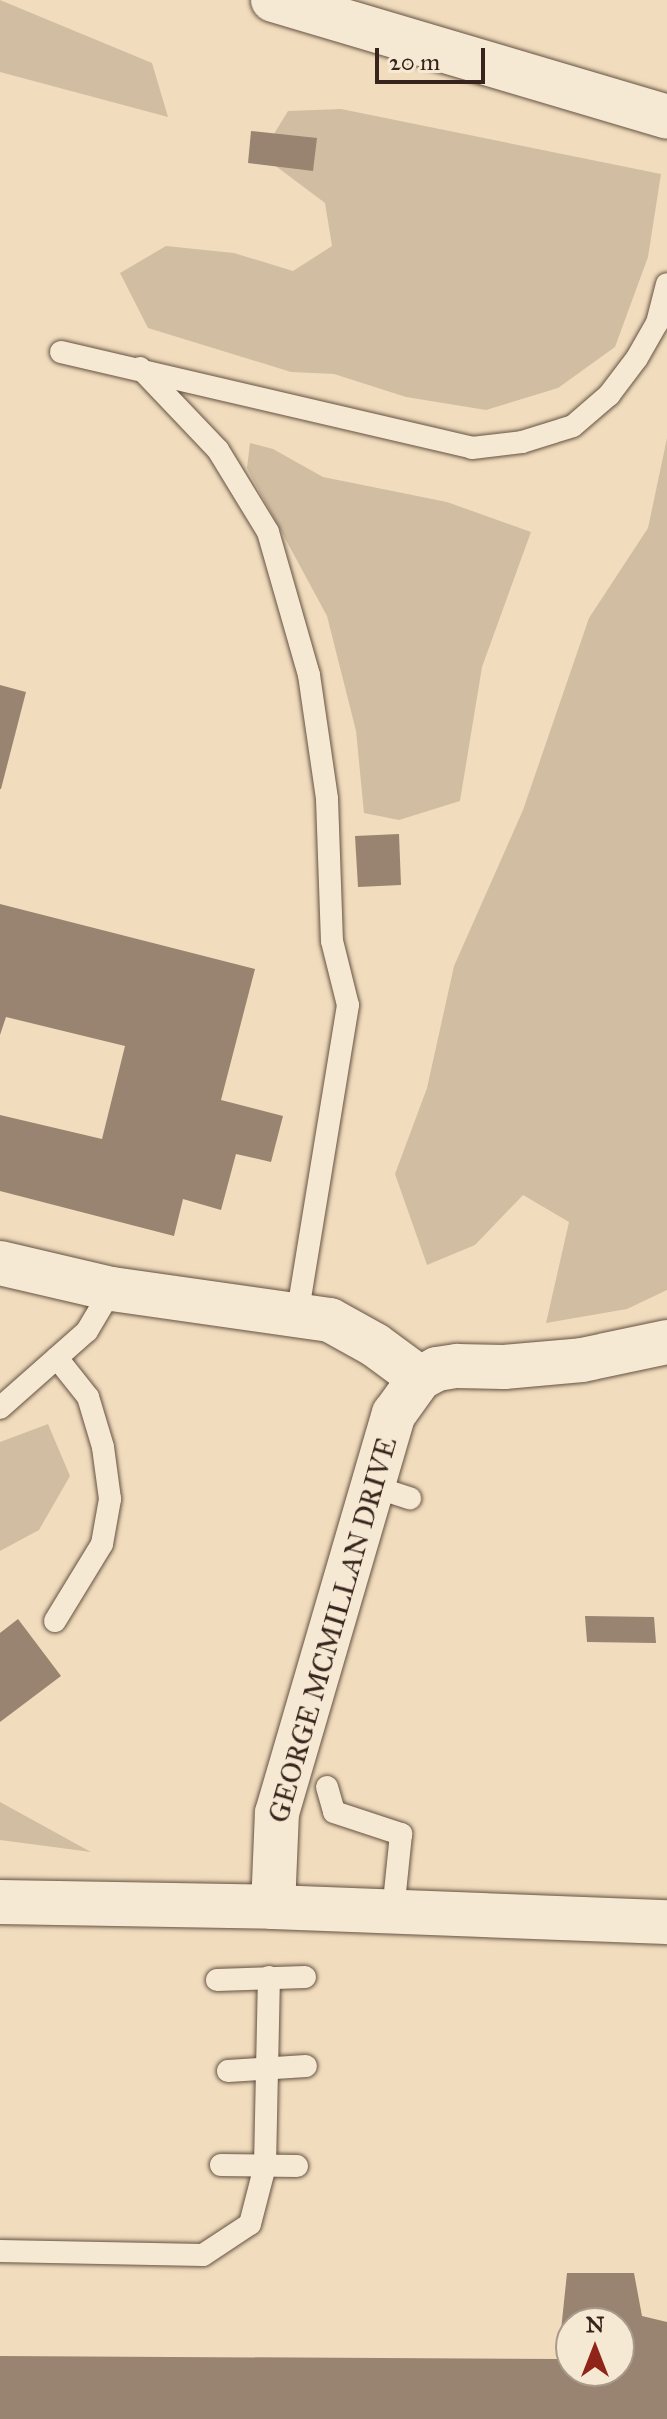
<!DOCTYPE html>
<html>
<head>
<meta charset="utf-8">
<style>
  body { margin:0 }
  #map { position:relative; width:667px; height:2419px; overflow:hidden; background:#f1ddbd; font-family:"IM FELL Great Primer",serif }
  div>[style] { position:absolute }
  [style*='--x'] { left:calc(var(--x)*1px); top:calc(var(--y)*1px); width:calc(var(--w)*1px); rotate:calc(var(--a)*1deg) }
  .green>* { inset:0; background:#d1bea2 }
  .building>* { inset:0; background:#988470 }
  .roads { filter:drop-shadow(0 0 2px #665244) drop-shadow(0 0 2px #665244) }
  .service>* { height:22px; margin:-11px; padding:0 11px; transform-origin:11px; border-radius:11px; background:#f6e9d4 }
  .minor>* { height:44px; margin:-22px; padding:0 22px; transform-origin:22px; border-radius:22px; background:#f6e9d4 }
  .tertiary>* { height:44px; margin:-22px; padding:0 22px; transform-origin:22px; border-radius:22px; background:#f6e9d4 }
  span { translate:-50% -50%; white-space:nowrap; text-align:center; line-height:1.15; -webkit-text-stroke:8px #f6e9d4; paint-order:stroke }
  .street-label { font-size:28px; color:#37241c }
  .north { position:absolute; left:555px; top:2307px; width:80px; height:80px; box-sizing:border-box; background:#f6e9d4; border:2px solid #aa9a8a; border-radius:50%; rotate:0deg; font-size:22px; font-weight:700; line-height:32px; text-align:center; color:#37241c }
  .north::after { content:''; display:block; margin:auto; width:28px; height:36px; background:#8f2418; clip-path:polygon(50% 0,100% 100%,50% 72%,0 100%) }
  .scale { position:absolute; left:375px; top:48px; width:110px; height:36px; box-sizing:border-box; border:4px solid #37241c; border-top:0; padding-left:10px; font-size:24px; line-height:28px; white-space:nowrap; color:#37241c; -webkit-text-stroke:6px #f6e9d4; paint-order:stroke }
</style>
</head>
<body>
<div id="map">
  <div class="green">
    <i style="clip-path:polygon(0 0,152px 63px,168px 117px,0 72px)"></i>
    <i style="clip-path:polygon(341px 109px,661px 174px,648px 257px,615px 347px,558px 388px,486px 410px,406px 397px,334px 374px,291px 372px,148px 328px,120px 273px,166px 246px,234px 253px,293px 271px,332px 246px,325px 203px,261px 155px,288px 111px)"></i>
    <i style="clip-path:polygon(667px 438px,667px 1290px,627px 1309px,546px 1323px,569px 1222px,523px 1195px,475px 1245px,427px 1265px,395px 1174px,427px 1088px,454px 966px,523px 810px,589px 618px,648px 528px)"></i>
    <i style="clip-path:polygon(250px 443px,273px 449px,323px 477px,447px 502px,531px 532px,482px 667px,460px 801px,399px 820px,364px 813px,356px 731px,327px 616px,247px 468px)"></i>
    <i style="clip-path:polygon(48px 1424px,70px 1476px,39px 1530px,0 1551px,0 1442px)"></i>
    <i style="clip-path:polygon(0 1802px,91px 1852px,0 1840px)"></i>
  </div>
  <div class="building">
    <i style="clip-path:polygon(251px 131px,317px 138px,313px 171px,248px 163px)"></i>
    <i style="clip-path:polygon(0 685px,26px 692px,1px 789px,0 789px)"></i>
    <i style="clip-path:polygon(399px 834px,401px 885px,358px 887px,355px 836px)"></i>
    <i style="clip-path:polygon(0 904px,255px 969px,221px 1100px,283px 1116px,271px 1162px,236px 1154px,221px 1210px,183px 1199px,174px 1236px,0 1191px,0 1115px,102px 1139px,125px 1046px,6px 1017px,0 1035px)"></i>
    <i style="clip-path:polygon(585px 1616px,654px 1617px,656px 1643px,587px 1642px)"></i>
    <i style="clip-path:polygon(18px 1619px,61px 1676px,0 1722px,0 1633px)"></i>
    <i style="clip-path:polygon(evenodd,567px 2273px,634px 2273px,642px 2316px,667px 2322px,667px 2419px,0 2419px,0 2356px,558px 2359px,567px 2273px,571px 2323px,619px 2323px,619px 2371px,571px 2371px,571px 2323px)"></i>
  </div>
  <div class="roads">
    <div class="service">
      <i style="--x:61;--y:352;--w:422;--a:13.1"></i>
      <i style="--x:472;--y:448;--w:50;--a:-6.8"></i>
      <i style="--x:522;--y:442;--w:53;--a:-17.4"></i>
      <i style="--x:573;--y:426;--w:48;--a:-40.7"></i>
      <i style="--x:609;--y:395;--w:46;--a:-52.9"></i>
      <i style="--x:637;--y:358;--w:40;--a:-60.3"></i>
      <i style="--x:657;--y:323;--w:40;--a:-75.6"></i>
      <i style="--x:140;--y:368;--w:113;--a:46.4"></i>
      <i style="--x:218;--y:450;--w:96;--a:58.6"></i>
      <i style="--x:268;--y:532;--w:149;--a:74"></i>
      <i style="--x:309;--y:675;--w:125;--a:81.7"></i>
      <i style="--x:327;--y:799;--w:142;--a:88"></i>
      <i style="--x:332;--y:941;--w:66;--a:76"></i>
      <i style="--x:348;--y:1005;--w:316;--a:99.3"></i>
      <i style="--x:0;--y:1408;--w:116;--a:-41.5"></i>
      <i style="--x:87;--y:1331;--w:49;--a:-59.2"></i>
      <i style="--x:372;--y:1486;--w:40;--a:18"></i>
      <i style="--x:55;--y:1621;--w:90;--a:-58.6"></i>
      <i style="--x:102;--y:1544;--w:46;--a:-79.9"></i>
      <i style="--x:110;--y:1499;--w:52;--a:-97.7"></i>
      <i style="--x:103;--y:1447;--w:52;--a:-106.7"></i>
      <i style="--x:88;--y:1397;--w:50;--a:-128.5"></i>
      <i style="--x:327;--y:1787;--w:26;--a:74"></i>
      <i style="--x:334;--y:1812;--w:71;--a:18.2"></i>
      <i style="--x:401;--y:1834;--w:77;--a:95.9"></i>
      <i style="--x:217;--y:1980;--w:88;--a:-2"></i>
      <i style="--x:228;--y:2071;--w:78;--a:-3.7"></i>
      <i style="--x:221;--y:2165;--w:76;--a:0.8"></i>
      <i style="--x:0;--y:2251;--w:203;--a:1.1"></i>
      <i style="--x:203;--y:2255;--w:56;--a:-33.4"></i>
      <i style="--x:250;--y:2224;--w:60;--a:-75.5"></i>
      <i style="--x:265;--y:2166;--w:189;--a:-88.8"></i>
    </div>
    <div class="minor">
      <i style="--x:273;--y:0;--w:411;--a:16.5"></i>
      <i style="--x:0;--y:1263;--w:115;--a:13.1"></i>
      <i style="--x:112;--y:1289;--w:220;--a:8.1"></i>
      <i style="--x:330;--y:1320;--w:51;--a:29.1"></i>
      <i style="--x:375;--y:1345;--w:56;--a:36.3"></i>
      <i style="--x:420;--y:1378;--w:19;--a:-28"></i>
      <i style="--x:437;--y:1369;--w:20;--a:-9"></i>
      <i style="--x:457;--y:1366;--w:47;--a:1.2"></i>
      <i style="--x:504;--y:1367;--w:78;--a:-5.1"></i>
      <i style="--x:582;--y:1360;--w:87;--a:-12"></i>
      <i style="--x:273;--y:1907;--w:94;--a:-87.6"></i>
      <i style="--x:277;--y:1813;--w:416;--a:-73.7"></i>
      <i style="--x:394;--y:1414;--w:44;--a:-54.2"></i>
    </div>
    <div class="tertiary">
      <i style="--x:0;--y:1902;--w:273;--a:1"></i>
      <i style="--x:273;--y:1907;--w:394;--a:2.2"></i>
    </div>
  </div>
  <div class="street-label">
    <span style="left:333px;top:1630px;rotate:-74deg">GEORGE MCMILLAN DRIVE</span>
  </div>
  <div class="north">N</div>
  <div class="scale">20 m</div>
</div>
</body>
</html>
